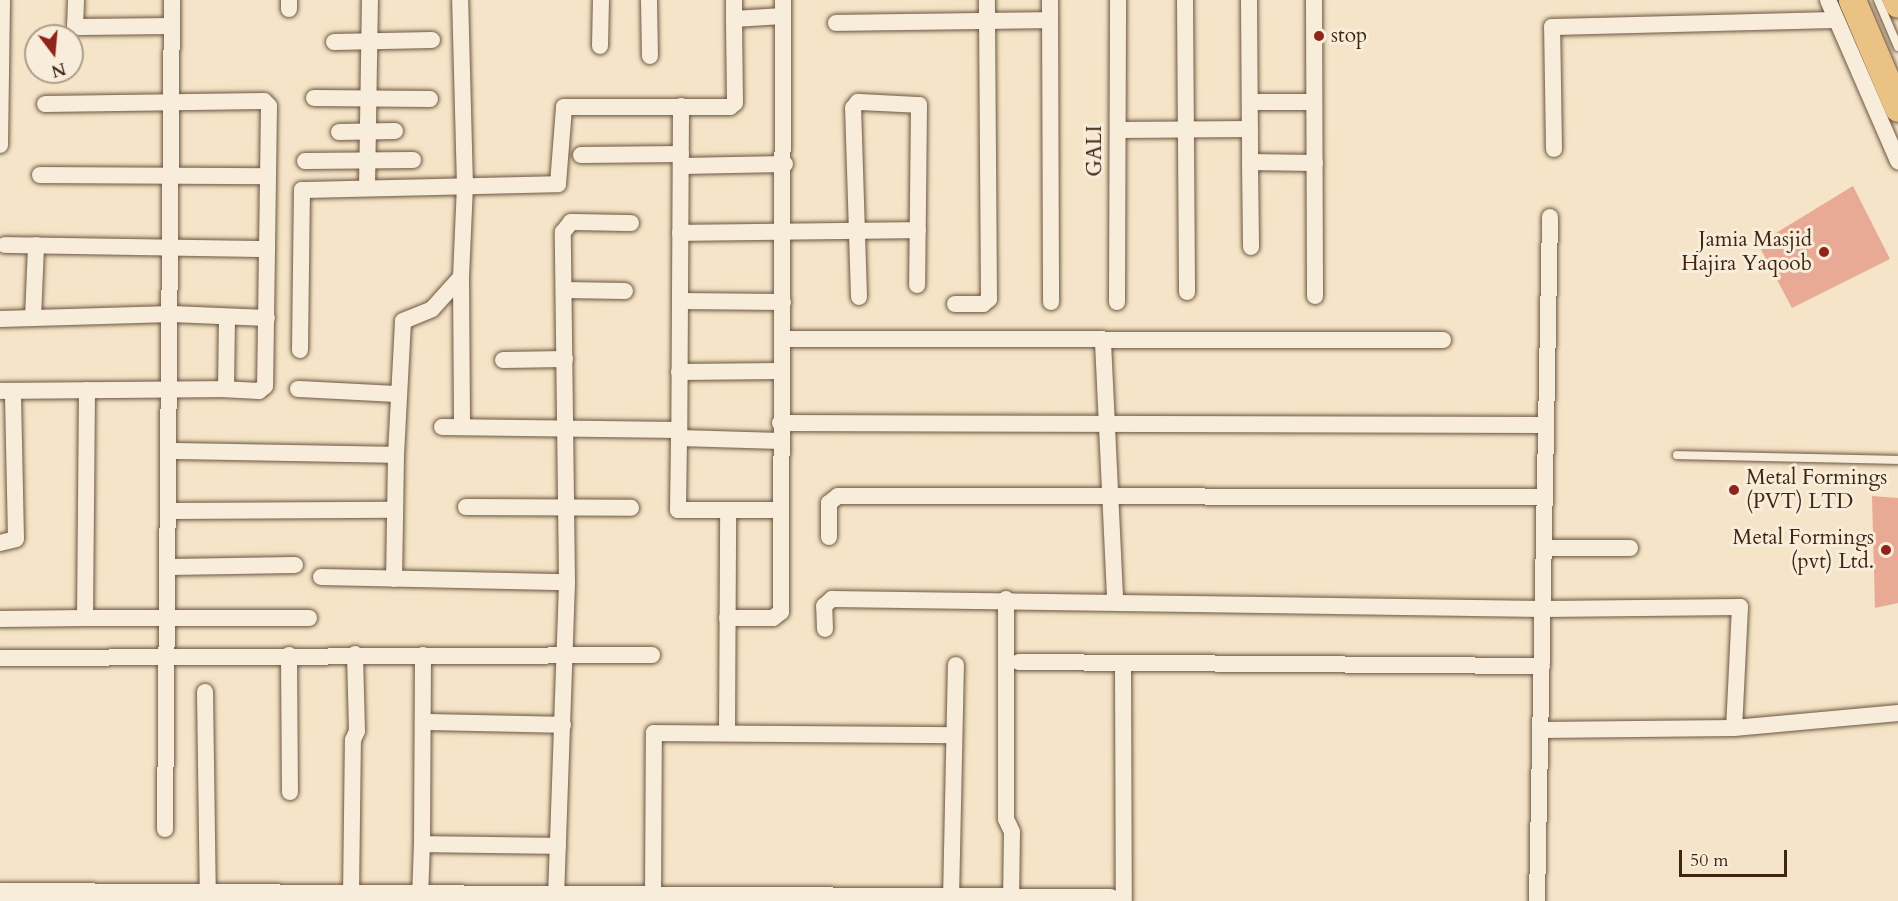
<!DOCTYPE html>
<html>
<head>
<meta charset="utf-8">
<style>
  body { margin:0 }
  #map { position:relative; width:1898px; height:901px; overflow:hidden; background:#f5e4c7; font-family:Cardo,serif }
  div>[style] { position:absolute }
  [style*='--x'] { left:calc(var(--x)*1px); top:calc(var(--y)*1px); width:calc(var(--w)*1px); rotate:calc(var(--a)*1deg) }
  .building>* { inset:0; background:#e8a995 }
  .roads { filter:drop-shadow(0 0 2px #6d553f) drop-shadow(0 0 2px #6d553f) }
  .lane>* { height:8px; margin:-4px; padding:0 4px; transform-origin:4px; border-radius:4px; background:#f8eddb }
  .street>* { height:16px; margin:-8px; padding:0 8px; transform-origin:8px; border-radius:8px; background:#f8eddb }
  .secondary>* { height:24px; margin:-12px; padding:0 12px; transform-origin:12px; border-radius:12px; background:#f8eddb }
  .primary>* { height:27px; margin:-13.5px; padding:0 13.5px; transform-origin:13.5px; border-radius:13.5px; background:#eac284 }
  .dots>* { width:16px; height:16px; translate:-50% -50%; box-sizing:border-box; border:3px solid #f8eddb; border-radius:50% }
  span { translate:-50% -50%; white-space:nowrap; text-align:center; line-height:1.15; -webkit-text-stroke:6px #f8eddb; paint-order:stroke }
  .poi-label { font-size:21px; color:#402512 }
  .left { translate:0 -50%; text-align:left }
  .right { translate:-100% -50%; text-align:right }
  .street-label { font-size:21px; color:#402512 }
  .north { position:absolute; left:24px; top:24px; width:60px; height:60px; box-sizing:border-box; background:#f8eddb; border:2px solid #ae9d8b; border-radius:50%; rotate:164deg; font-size:16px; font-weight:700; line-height:24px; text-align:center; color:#402512 }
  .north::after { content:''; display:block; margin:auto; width:21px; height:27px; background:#8f2418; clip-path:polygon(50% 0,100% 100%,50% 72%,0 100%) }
  .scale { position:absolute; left:1679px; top:850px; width:108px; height:27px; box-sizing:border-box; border:3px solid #402512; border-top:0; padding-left:8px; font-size:18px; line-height:21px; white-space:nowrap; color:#402512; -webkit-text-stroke:4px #f8eddb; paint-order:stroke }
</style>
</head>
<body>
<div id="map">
  <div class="building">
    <i style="clip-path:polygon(1853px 186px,1890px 259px,1792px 308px,1758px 244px)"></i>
    <i style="clip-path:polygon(1872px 496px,1898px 498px,1898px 603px,1875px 608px)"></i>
  </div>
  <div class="roads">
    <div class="lane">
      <i style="--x:1878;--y:0;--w:51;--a:66.9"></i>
      <i style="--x:1677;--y:455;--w:221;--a:1.3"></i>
    </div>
    <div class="street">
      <i style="--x:76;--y:0;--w:25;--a:92"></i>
      <i style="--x:75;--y:25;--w:5;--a:22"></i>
      <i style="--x:80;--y:27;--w:91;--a:-0.6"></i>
      <i style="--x:289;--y:0;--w:9;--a:90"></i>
      <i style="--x:649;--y:0;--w:56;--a:89"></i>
      <i style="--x:734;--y:0;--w:19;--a:90"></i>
      <i style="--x:1050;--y:0;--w:302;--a:89.8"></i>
      <i style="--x:1185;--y:0;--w:292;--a:89.6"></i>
      <i style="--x:1249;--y:0;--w:162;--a:89.6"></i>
      <i style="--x:1250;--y:162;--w:65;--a:0.9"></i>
      <i style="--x:1314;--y:0;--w:296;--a:89.8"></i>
      <i style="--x:1828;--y:0;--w:176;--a:66.5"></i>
      <i style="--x:836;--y:23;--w:214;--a:-0.8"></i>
      <i style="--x:334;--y:42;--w:98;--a:-1.2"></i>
      <i style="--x:600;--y:46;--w:46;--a:-88.8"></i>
      <i style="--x:314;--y:98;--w:116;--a:0.5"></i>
      <i style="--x:1250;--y:102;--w:64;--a:0"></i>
      <i style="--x:45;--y:104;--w:219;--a:-0.8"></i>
      <i style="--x:264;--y:101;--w:7;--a:45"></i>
      <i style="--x:269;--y:106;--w:280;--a:90.8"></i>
      <i style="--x:265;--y:386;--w:8;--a:140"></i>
      <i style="--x:259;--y:391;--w:33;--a:-177"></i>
      <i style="--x:681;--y:106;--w:332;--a:90.3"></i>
      <i style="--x:679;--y:438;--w:102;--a:1.7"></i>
      <i style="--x:1118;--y:130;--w:132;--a:-0.4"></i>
      <i style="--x:339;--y:132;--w:56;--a:-1"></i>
      <i style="--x:0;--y:145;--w:145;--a:-89.2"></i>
      <i style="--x:1554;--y:149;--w:122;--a:-90.9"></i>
      <i style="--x:1552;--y:27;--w:284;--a:-1.4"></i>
      <i style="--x:581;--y:155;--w:100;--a:-0.6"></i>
      <i style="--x:305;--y:161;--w:108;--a:-0.5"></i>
      <i style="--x:1250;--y:162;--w:85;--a:89.3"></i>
      <i style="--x:681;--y:166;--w:104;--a:-1.1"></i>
      <i style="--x:40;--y:175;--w:227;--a:0.3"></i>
      <i style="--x:367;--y:188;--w:188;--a:-89.1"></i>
      <i style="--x:680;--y:233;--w:238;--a:-0.7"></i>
      <i style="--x:5;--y:245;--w:262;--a:0.9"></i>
      <i style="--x:461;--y:277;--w:150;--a:89.6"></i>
      <i style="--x:564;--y:290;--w:61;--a:0.9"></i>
      <i style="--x:859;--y:297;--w:189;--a:-91.8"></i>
      <i style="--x:853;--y:108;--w:8;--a:-50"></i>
      <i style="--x:858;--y:102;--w:61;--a:2.8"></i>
      <i style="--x:919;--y:105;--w:180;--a:90.6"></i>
      <i style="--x:680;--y:301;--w:103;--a:0.6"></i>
      <i style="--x:1117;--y:302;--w:302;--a:-89.8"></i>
      <i style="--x:955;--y:304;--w:28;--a:0"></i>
      <i style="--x:983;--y:304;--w:8;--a:-40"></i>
      <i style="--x:989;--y:299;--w:299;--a:-90.4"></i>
      <i style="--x:33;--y:318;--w:73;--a:-87.6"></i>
      <i style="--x:0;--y:319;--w:172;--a:-1.7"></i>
      <i style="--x:172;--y:314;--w:95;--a:2.4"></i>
      <i style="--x:782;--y:339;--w:661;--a:0.09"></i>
      <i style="--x:1103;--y:342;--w:258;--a:87.3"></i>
      <i style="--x:300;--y:350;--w:160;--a:-89.3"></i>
      <i style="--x:302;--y:190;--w:256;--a:-1.3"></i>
      <i style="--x:558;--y:184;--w:77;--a:-85.5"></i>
      <i style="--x:564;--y:107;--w:166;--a:0"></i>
      <i style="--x:730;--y:107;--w:6;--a:-39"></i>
      <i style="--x:735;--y:103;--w:84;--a:-90.7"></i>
      <i style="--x:734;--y:19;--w:49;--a:-3.5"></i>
      <i style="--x:503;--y:360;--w:62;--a:-0.9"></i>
      <i style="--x:679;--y:372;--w:102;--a:-0.6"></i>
      <i style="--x:298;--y:389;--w:100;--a:2.9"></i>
      <i style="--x:87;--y:390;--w:228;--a:90.5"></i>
      <i style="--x:85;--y:618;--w:224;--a:0"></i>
      <i style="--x:0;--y:391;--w:226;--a:-0.5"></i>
      <i style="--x:226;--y:389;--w:71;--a:-89.2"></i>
      <i style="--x:780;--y:423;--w:766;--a:0.15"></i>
      <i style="--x:442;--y:427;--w:237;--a:0.7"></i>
      <i style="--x:679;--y:438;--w:72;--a:90.8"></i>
      <i style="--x:678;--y:510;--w:103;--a:0"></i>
      <i style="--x:170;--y:451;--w:226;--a:1"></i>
      <i style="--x:396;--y:455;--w:124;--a:90.9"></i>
      <i style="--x:396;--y:455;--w:134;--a:-87"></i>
      <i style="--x:403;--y:321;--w:31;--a:-22"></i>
      <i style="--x:432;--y:309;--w:43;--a:-47.8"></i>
      <i style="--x:461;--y:277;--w:91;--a:-87.5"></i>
      <i style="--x:465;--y:186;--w:186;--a:-91.5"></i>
      <i style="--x:466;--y:507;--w:165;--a:0.3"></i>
      <i style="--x:170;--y:511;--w:224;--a:-0.3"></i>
      <i style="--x:829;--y:537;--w:34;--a:-90"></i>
      <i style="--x:829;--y:503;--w:11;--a:-38"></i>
      <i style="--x:838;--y:496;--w:707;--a:0.08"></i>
      <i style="--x:0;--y:543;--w:16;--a:-14"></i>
      <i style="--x:16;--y:539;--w:148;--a:-91.2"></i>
      <i style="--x:1544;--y:548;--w:86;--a:0"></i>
      <i style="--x:169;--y:567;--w:126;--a:-0.9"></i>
      <i style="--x:321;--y:577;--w:246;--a:1.2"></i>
      <i style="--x:1006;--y:599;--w:220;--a:90"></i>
      <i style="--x:1006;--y:819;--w:14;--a:65"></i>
      <i style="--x:1012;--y:832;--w:69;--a:90.8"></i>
      <i style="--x:727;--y:618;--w:46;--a:0"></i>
      <i style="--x:773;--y:618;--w:10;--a:-37"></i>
      <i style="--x:781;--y:612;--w:612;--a:-89.81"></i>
      <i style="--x:0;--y:619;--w:85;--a:-0.7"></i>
      <i style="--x:825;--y:629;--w:23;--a:-92"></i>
      <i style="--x:824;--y:606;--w:11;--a:-41"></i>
      <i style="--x:832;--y:599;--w:711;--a:0.81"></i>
      <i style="--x:1543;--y:609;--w:197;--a:-0.6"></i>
      <i style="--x:1740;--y:607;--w:121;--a:92.8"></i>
      <i style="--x:289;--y:655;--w:137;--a:89.6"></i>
      <i style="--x:0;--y:658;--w:652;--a:-0.26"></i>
      <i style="--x:1019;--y:662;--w:523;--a:0.44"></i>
      <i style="--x:1123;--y:663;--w:238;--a:89.8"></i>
      <i style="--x:205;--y:692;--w:204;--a:89.2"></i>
      <i style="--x:424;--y:722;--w:139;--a:1.2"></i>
      <i style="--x:1540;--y:730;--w:194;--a:-0.6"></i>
      <i style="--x:1734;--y:728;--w:165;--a:-5.2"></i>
      <i style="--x:727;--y:733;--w:223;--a:-89.7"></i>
      <i style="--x:165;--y:829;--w:829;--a:-89.52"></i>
      <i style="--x:422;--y:844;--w:189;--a:-89.7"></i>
      <i style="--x:351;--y:897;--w:157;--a:-89.3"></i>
      <i style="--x:353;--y:740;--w:10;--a:-66"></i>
      <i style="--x:357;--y:731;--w:77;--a:-91.5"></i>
      <i style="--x:420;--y:898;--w:54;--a:-87.9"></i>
      <i style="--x:422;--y:844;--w:136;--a:0.8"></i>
      <i style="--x:556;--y:898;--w:316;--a:-88"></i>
      <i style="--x:567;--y:582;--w:350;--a:-90.7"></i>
      <i style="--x:563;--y:232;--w:13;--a:-51"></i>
      <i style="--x:571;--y:222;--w:60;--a:1"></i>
      <i style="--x:653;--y:899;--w:166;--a:-89.7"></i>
      <i style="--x:654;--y:733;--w:300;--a:0.4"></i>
      <i style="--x:951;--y:900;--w:235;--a:-88.8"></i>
      <i style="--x:1537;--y:901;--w:684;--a:-88.91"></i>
    </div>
    <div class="secondary">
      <i style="--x:0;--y:895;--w:1110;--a:0.31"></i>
    </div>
    <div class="primary">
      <i style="--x:1852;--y:0;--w:117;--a:66.9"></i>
      <i style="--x:1896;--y:0;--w:4;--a:63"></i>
    </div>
  </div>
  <div class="dots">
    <i style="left:1319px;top:36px;background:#8f2418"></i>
    <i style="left:1824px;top:252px;background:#8f2418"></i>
    <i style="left:1734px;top:490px;background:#8f2418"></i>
    <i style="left:1886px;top:550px;background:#8f2418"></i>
  </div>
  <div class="poi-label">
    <span class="left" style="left:1331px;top:36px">stop</span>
    <span class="right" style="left:1812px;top:252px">Jamia Masjid<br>Hajira Yaqoob</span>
    <span class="left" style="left:1746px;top:490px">Metal Formings<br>(PVT) LTD</span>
    <span class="right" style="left:1874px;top:550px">Metal Formings<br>(pvt) Ltd.</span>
  </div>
  <div class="street-label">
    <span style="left:1095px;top:151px;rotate:-90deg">GALI</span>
  </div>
  <div class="north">N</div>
  <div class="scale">50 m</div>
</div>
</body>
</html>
